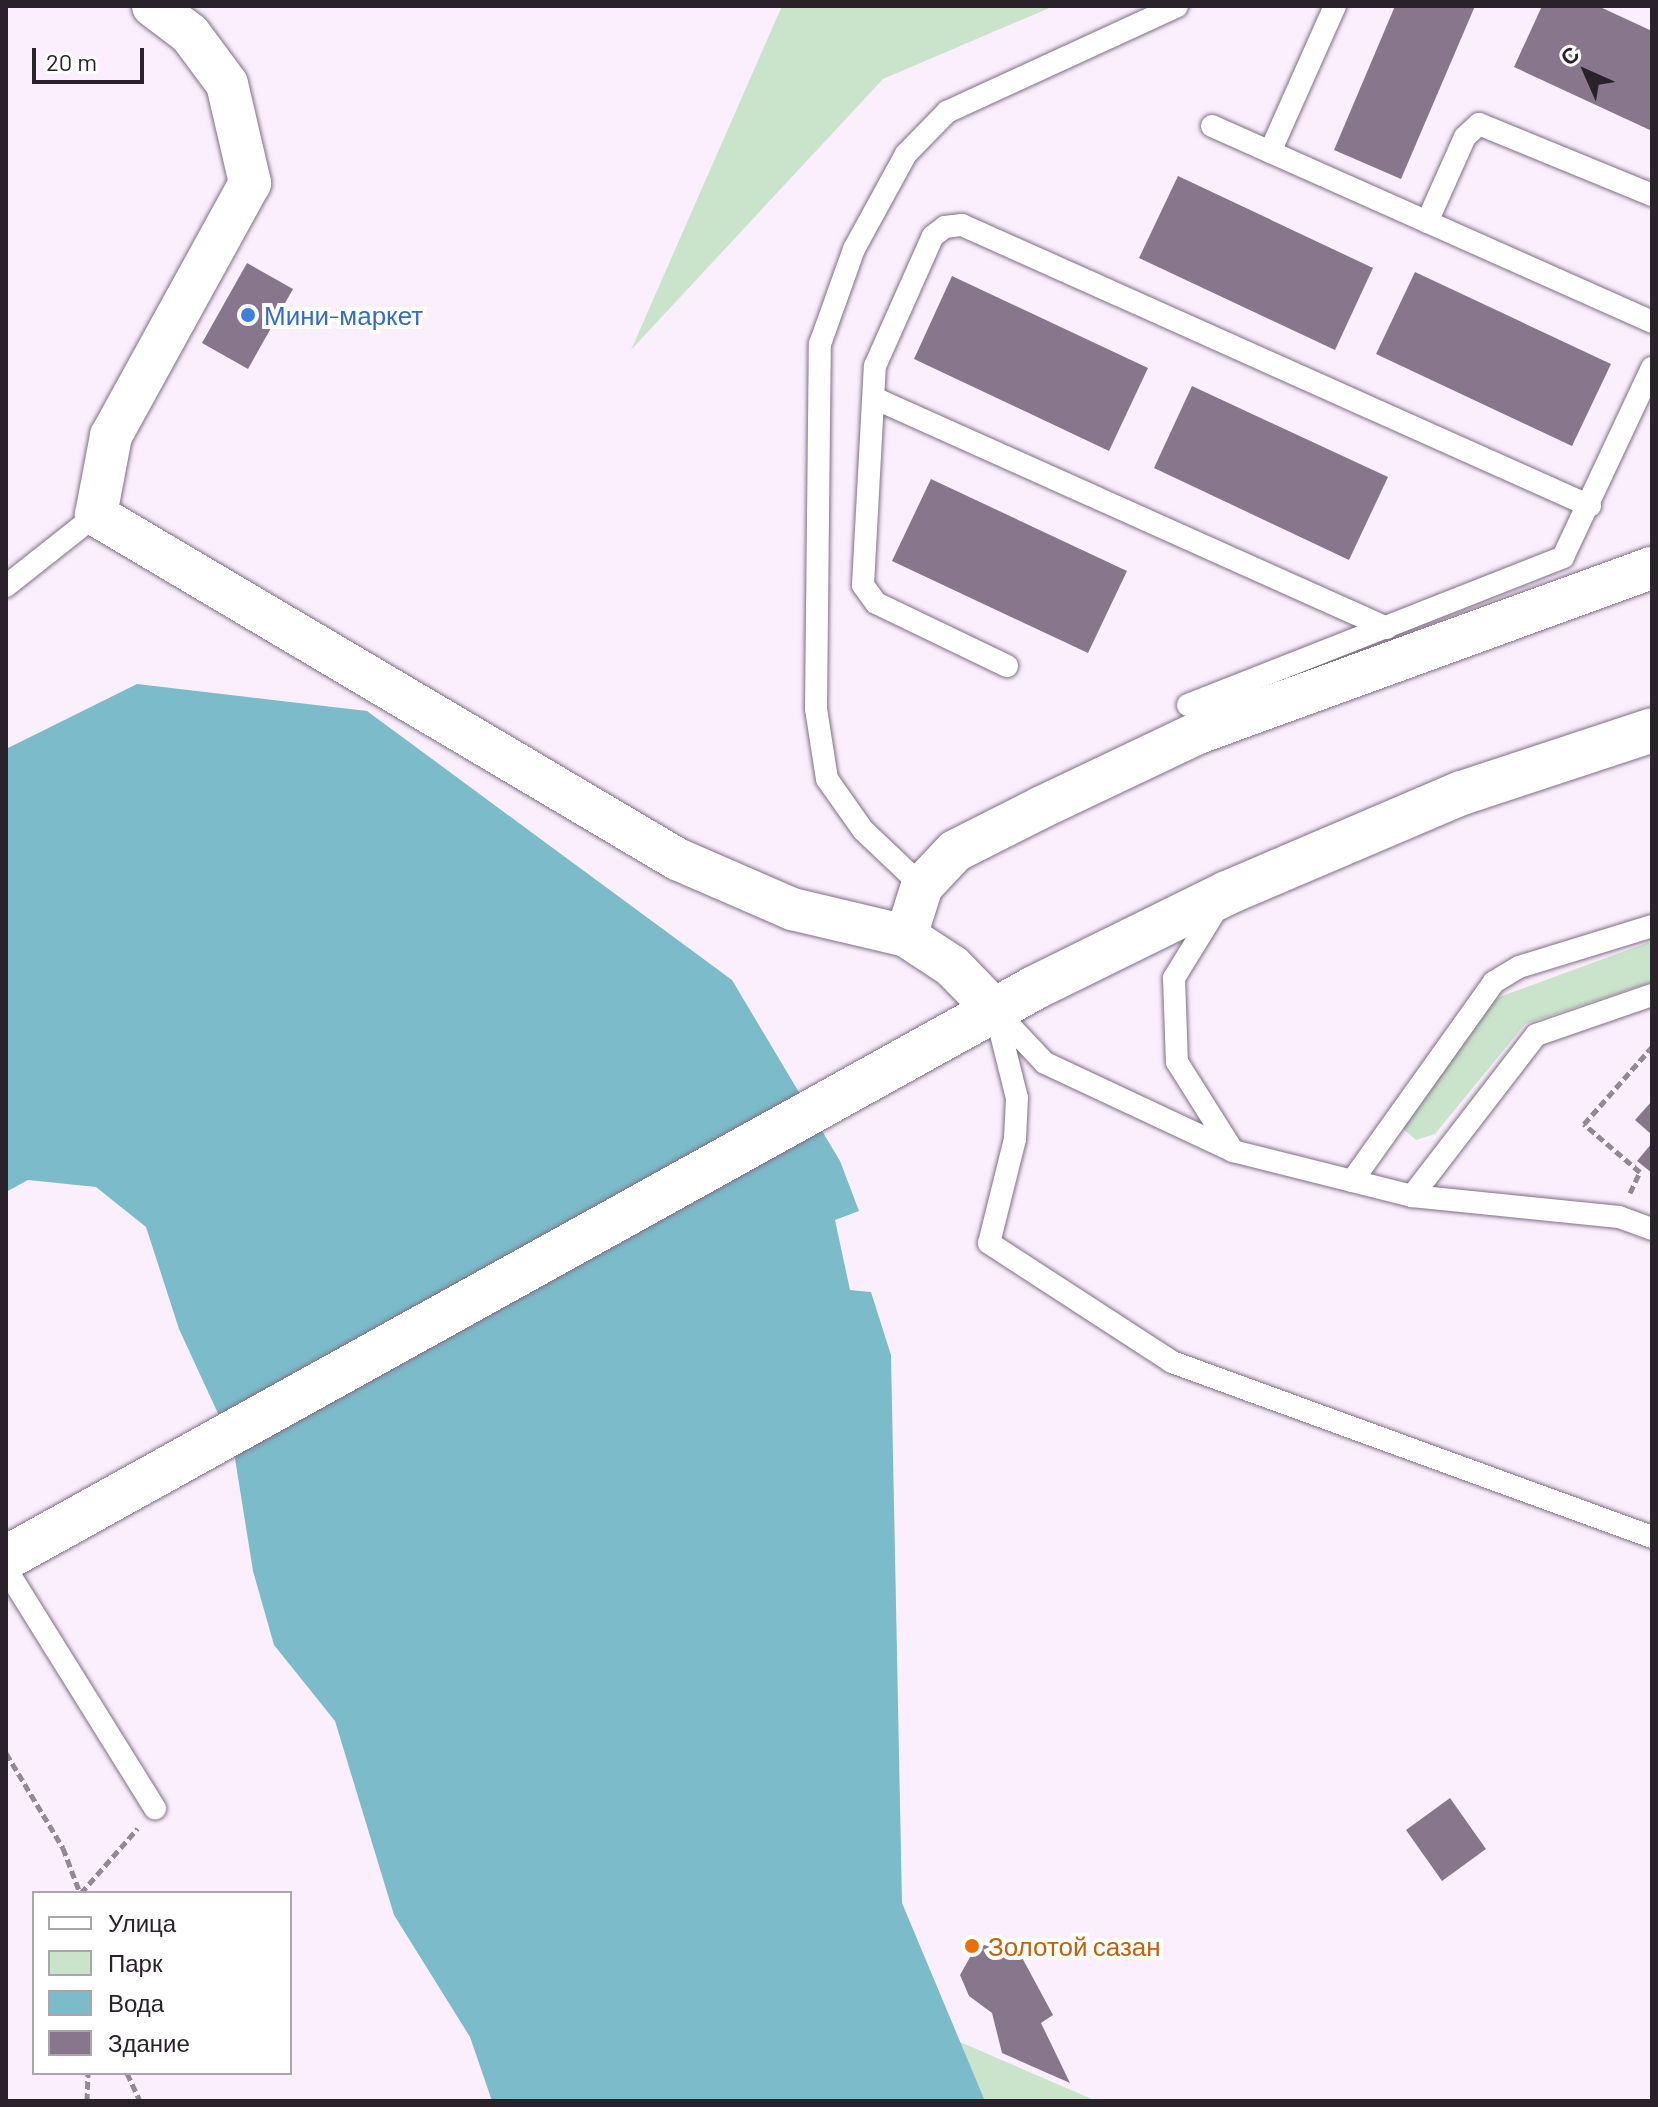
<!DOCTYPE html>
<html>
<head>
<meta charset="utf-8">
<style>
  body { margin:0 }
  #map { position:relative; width:1658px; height:2107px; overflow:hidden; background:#fbeffe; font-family:Barlow,sans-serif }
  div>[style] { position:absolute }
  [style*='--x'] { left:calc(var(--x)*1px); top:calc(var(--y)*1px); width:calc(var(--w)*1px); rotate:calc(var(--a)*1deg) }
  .green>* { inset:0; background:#cae3cb }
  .water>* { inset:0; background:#7cbbc9 }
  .building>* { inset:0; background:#88778c }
  .path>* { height:5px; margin-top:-2.5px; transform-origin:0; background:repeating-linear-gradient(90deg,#938995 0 8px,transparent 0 12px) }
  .roads { filter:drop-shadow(0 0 2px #7f6e83) drop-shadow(0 0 2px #7f6e83) }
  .service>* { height:22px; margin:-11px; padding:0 11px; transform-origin:11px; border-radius:11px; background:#fff }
  .minor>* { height:42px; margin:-21px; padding:0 21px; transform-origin:21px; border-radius:21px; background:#fff }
  .secondary>* { height:44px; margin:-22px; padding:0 22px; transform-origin:22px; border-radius:22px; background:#fff }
  .dots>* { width:22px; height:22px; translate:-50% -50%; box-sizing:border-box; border:4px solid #fff; border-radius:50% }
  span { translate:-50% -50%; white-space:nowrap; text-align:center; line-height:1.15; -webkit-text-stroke:8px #fff; paint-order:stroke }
  .shop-label { font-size:26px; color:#366cbe }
  .left { translate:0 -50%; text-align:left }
  .food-label { font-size:26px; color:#c56008 }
  .frame { position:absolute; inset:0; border:8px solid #29222b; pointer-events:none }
  .legend { position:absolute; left:32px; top:1891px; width:260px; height:184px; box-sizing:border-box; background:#fff; border:2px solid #a9a7aa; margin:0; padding:10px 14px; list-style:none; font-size:24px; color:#29222b }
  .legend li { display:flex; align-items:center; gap:16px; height:40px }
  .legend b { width:40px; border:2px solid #a9a7aa }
  .north { position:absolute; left:1546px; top:32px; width:80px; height:80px; -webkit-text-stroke:6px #fff; paint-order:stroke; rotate:315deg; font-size:22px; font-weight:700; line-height:32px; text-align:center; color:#29222b }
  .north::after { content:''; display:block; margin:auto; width:28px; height:36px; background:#29222b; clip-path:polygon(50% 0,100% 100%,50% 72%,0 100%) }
  .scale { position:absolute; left:32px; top:48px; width:112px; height:36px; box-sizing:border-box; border:4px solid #29222b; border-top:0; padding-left:10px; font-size:24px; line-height:28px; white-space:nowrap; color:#29222b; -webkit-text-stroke:6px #fff; paint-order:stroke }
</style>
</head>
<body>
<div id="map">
  <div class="green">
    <i style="clip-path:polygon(782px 6px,1054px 6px,883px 79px,631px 350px)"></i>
    <i style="clip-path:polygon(1652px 941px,1652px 982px,1525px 1024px,1435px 1134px,1416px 1140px,1402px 1128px,1491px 1000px)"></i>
    <i style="clip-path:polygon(960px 2042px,1085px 2096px,1096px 2101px,985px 2101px)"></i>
  </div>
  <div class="water">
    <i style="clip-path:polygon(137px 684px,367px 711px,732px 980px,840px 1161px,859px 1211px,835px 1220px,850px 1290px,871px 1292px,891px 1355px,902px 1903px,985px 2101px,492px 2101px,470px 2037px,394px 1915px,335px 1721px,274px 1645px,253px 1571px,233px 1446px,179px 1329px,146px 1227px,96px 1187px,28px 1180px,6px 1192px,6px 749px)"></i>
  </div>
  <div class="building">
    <i style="clip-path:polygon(1395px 6px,1475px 6px,1401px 179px,1334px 150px)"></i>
    <i style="clip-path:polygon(1542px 6px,1598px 6px,1652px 31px,1652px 131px,1514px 67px)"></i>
    <i style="clip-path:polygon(1178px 176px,1373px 268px,1335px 350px,1139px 258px)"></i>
    <i style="clip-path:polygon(247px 263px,293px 289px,248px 369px,202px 343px)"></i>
    <i style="clip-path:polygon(1415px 272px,1611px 364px,1572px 446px,1376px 354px)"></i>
    <i style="clip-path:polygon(952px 276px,1148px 368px,1109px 451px,914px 359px)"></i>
    <i style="clip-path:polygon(1192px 386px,1388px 477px,1349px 560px,1154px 468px)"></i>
    <i style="clip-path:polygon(931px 479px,1127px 571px,1088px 653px,892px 561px)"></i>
    <i style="clip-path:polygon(1652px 1101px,1652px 1135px,1635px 1120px)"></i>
    <i style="clip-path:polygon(1652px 1143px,1652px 1173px,1637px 1161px)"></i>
    <i style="clip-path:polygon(1450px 1798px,1486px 1849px,1442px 1881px,1406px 1830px)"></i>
    <i style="clip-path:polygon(993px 1940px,1013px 1941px,1053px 2015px,1041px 2023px,1070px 2083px,1002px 2053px,992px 2013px,969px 1996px,960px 1975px,973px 1952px)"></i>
  </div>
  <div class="path">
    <i style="--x:1630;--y:1193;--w:23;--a:-65"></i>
    <i style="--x:1640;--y:1172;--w:74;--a:-139.4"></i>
    <i style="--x:1584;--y:1124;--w:103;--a:-48.6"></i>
    <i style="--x:6;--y:1753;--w:111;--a:59"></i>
    <i style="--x:63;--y:1848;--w:48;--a:69.3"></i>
    <i style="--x:81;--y:1893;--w:86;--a:-48.8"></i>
    <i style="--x:127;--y:2073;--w:31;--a:65"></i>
    <i style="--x:87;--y:2101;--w:28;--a:-88"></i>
  </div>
  <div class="roads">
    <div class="service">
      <i style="--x:1212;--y:126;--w:482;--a:24"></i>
      <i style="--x:1270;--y:152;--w:160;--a:-66"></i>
      <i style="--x:1427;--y:222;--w:93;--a:-65.9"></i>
      <i style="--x:1465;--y:137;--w:19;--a:-43"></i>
      <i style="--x:1479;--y:124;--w:187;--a:22.3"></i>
      <i style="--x:874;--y:398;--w:562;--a:24.15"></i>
      <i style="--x:6;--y:586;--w:115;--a:-38.3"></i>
      <i style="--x:1007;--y:666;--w:145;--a:-154.3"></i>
      <i style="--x:876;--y:603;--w:22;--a:-126"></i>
      <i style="--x:863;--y:585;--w:219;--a:-86.9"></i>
      <i style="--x:875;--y:366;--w:142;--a:-66"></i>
      <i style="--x:933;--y:236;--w:15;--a:-37"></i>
      <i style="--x:945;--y:227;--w:17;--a:-7"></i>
      <i style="--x:962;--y:225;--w:688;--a:24.11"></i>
      <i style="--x:1188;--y:705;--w:403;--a:-21.5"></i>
      <i style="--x:1563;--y:557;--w:209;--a:-64.8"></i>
      <i style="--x:922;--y:886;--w:81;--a:-136.5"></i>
      <i style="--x:863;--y:830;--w:62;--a:-125.2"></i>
      <i style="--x:827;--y:779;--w:71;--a:-98.9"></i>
      <i style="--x:816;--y:709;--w:365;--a:-89.4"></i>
      <i style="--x:820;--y:344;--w:101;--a:-70.3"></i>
      <i style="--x:854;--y:249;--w:108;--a:-61.3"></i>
      <i style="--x:906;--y:154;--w:59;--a:-45.7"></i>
      <i style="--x:947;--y:112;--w:253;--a:-24.7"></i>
      <i style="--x:1219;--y:905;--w:86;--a:121.7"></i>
      <i style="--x:1174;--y:978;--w:84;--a:88"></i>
      <i style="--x:1177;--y:1062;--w:105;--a:57.8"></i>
      <i style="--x:995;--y:1010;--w:91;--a:76"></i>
      <i style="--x:1017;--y:1098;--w:41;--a:92.8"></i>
      <i style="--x:1015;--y:1139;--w:107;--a:104"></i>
      <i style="--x:989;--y:1243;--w:218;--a:33"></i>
      <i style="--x:1172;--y:1362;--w:511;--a:20.03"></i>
      <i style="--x:996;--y:1011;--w:71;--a:46.7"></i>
      <i style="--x:1045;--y:1063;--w:208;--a:25.1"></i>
      <i style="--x:1233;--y:1151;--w:185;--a:14.1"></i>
      <i style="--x:1412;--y:1196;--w:208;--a:5.8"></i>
      <i style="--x:1619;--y:1217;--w:35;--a:20"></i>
      <i style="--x:1352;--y:1181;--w:244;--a:-54.5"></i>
      <i style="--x:1494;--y:982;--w:29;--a:-31"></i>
      <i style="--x:1519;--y:967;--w:139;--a:-17.1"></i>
      <i style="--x:1412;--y:1196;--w:203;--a:-52.4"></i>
      <i style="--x:1536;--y:1035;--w:123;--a:-19"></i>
      <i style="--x:6;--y:1569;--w:282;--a:58.1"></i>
    </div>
    <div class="minor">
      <i style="--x:153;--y:6;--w:46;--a:37.1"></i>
      <i style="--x:190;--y:34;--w:62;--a:53.5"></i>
      <i style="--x:227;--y:84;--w:102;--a:76.9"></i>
      <i style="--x:250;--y:183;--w:289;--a:118.8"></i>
      <i style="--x:111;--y:436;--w:80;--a:100.8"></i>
      <i style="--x:96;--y:515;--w:675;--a:30.63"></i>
      <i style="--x:677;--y:859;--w:125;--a:23.5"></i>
      <i style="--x:792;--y:909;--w:117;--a:13.3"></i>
      <i style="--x:906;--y:936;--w:55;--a:33.1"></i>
      <i style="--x:952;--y:966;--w:62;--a:45.7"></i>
      <i style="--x:906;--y:936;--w:52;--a:-72.3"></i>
      <i style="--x:922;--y:886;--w:48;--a:-46.7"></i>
      <i style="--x:955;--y:851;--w:97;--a:-26.8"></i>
      <i style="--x:1042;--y:807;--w:173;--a:-25.4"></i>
      <i style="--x:1198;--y:733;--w:483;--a:-20"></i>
    </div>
    <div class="secondary">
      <i style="--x:6;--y:1558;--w:1178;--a:-29"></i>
      <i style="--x:1036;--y:987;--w:213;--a:-26.2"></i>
      <i style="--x:1227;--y:893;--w:255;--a:-23.1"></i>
      <i style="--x:1462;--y:793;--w:200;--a:-18.3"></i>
    </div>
  </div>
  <div class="dots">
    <i style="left:248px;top:315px;background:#3f7fe0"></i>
    <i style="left:972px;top:1946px;background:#e8710a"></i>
  </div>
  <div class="shop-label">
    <span class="left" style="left:264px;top:315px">Мини-маркет</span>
  </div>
  <div class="food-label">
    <span class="left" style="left:988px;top:1946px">Золотой сазан</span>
  </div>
  <div class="frame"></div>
  <ul class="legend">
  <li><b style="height:10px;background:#fff"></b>Улица</li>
  <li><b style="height:22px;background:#cae3cb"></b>Парк</li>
  <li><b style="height:22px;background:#7cbbc9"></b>Вода</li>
  <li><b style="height:22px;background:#88778c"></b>Здание</li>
  </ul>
  <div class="north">С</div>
  <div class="scale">20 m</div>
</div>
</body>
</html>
